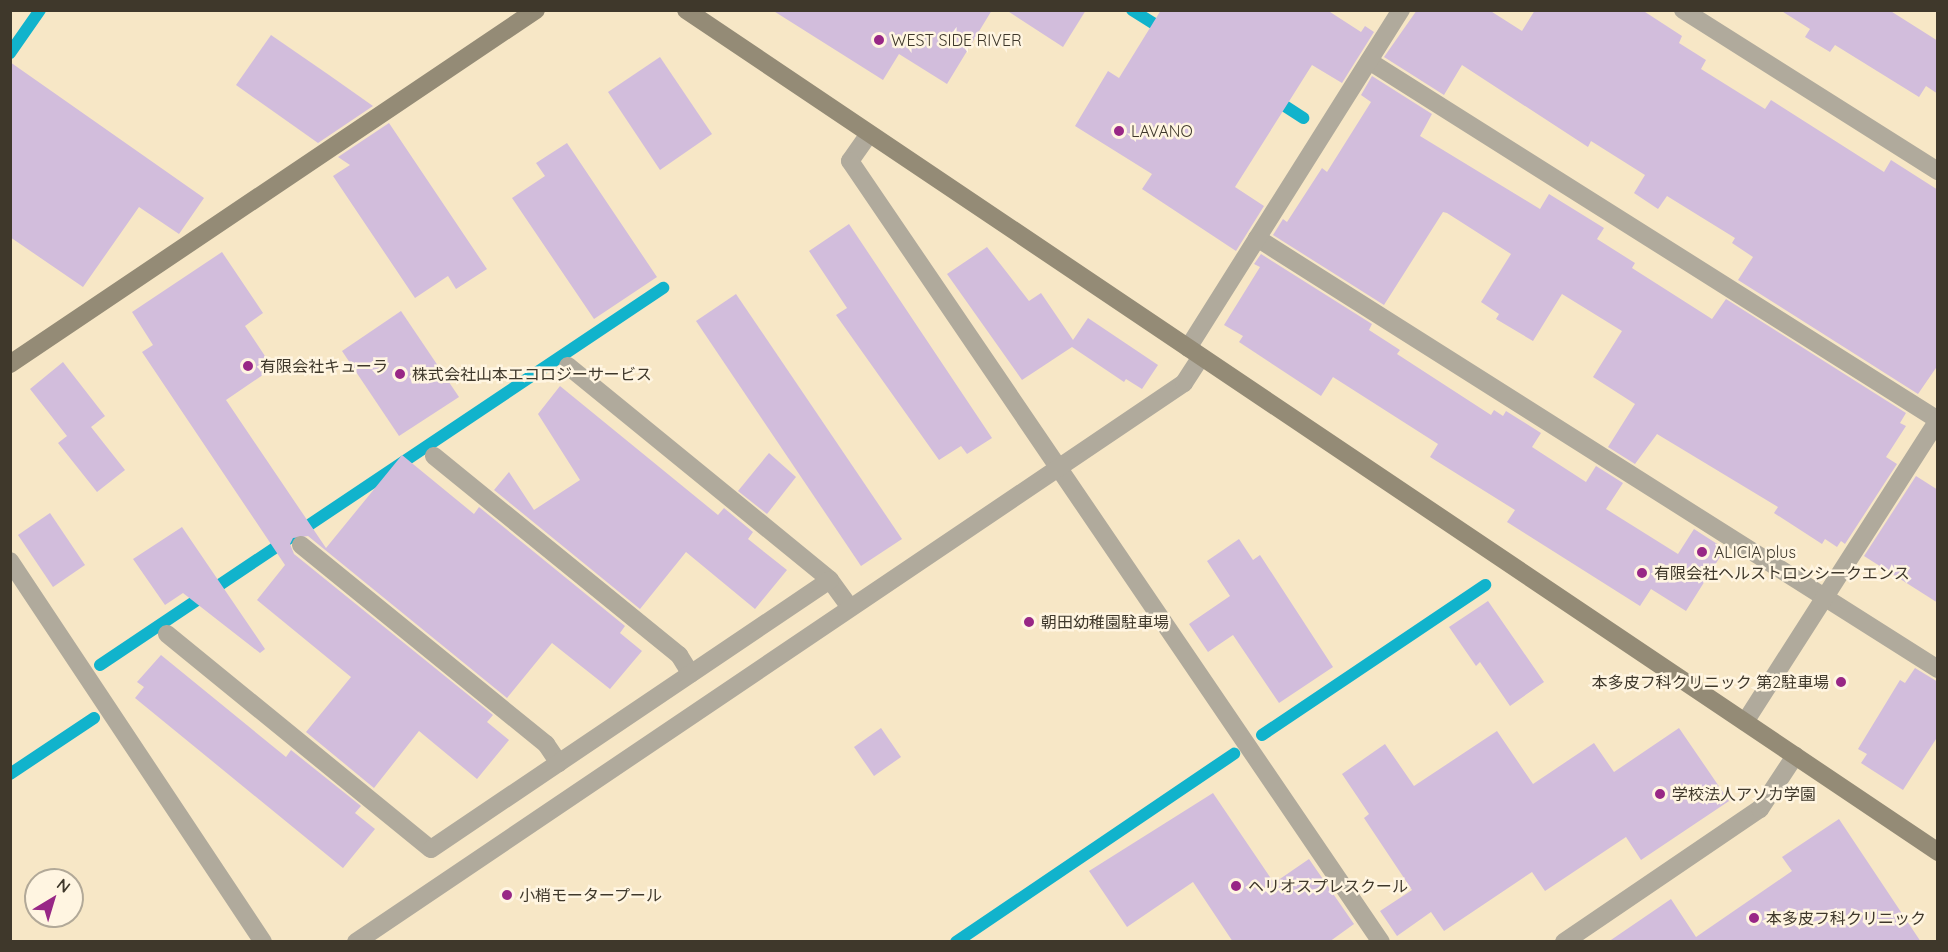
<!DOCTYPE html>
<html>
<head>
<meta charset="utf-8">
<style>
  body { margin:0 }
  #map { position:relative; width:1948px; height:952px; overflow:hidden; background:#f7e7c6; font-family:Quicksand,"Noto Sans JP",sans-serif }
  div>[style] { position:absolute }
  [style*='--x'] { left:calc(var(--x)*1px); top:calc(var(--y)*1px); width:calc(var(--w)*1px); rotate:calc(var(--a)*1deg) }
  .stream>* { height:12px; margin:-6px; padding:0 6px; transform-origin:6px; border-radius:6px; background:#11b3cc }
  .building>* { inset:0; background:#d2bddc }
  .lane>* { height:18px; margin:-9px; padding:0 9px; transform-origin:9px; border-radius:9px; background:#b0aa9c }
  .street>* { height:18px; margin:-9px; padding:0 9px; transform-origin:9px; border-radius:9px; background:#b0aa9c }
  .secondary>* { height:18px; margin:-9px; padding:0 9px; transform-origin:9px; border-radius:9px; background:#948b76 }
  .dots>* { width:16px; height:16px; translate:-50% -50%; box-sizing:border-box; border:3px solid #fff5e1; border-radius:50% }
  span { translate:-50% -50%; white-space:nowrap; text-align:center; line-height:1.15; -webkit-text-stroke:5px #fff5e1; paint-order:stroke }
  .poi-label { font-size:16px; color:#3f382b }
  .left { translate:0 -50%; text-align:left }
  .right { translate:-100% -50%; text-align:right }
  .frame { position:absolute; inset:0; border:12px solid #3f382b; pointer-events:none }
  .north { position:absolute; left:24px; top:868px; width:60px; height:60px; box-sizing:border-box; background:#fff5e1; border:2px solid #b2a998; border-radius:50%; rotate:38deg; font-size:16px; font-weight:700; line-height:24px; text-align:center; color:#3f382b }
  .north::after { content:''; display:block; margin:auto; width:21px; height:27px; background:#982786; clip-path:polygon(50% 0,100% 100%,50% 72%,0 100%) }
</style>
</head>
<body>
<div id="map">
  <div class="stream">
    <i style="--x:1132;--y:10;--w:39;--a:32"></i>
    <i style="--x:10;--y:53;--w:52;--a:-55.1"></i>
    <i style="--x:1274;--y:99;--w:35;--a:33"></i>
    <i style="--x:100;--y:665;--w:678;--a:-33.81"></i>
    <i style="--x:1262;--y:735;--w:269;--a:-33.9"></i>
    <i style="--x:10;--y:774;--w:101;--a:-33.7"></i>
    <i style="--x:956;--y:942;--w:336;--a:-34.1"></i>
  </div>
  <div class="building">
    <i style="clip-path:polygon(772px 10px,992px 10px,947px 84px,899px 54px,883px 80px)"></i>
    <i style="clip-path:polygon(1006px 10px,1086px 10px,1063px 47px)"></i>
    <i style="clip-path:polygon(1161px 10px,1327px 10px,1361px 32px,1365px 26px,1374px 32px,1342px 83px,1312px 65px,1235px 187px,1264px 206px,1236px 251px,1142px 189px,1152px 174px,1075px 126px,1108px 71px,1119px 78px)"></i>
    <i style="clip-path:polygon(1417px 10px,1489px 10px,1522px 31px,1535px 10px,1642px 10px,1682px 36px,1679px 43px,1706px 60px,1701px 69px,1765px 109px,1771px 100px,1884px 172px,1891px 160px,1938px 190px,1938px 365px,1918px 394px,1738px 280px,1753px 257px,1732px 243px,1735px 238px,1667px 196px,1658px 209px,1634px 193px,1645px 175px,1591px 141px,1588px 147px,1462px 65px,1444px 95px,1384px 57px)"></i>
    <i style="clip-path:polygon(1780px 10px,1889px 10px,1938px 41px,1938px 94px,1926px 86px,1919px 97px,1835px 45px,1830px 52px,1805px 37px,1810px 29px)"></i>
    <i style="clip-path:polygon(271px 35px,329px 75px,373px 106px,318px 143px,236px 85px)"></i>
    <i style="clip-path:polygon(660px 57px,712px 134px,660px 170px,608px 92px)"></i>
    <i style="clip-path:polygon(10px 62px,204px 198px,179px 234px,139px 207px,83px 287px,10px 237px)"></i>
    <i style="clip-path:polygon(1372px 76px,1432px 114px,1420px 136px,1540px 209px,1549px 194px,1604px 228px,1597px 239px,1635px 263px,1632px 268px,1712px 319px,1726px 299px,1906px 413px,1900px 423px,1906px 426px,1886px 457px,1897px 464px,1845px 544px,1841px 541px,1837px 547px,1825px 539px,1822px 544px,1774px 513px,1778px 507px,1657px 434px,1635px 464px,1608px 447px,1635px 404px,1593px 377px,1622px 331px,1562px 294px,1533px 341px,1496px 319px,1499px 314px,1481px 302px,1511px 254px,1447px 213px,1443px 212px,1384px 305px,1273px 235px,1283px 219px,1287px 222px,1322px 168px,1327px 172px,1371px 102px,1361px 95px)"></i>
    <i style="clip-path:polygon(389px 123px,487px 269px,456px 289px,448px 276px,415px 298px,333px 176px,350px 165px,338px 157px)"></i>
    <i style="clip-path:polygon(567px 143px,657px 277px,594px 319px,512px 198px,545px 176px,536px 163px)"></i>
    <i style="clip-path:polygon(849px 224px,992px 438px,967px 454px,961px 446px,939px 460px,836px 315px,847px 308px,809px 251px)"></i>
    <i style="clip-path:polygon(987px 247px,1029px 301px,1041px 293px,1073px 340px,1088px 318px,1158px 365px,1142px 389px,1126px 379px,1124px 382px,1072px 347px,1022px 380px,947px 274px)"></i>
    <i style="clip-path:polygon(222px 252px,263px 313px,245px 326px,273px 368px,226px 400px,326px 548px,402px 455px,474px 514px,479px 507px,625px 626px,620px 633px,642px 651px,610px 689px,552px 643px,507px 698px,308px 536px,293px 538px,290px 544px,294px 554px,493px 715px,487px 722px,509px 740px,477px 779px,419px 731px,374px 788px,306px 732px,351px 677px,257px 600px,285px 565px,142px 352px,153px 345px,132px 312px)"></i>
    <i style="clip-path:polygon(1261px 254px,1372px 324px,1369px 330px,1400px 350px,1397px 354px,1491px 415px,1494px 410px,1503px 416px,1506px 411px,1541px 433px,1532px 447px,1586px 482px,1596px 466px,1623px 483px,1606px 509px,1678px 554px,1694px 529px,1725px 549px,1686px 611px,1651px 589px,1640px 606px,1507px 522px,1515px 510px,1430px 457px,1438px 444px,1333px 377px,1321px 396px,1239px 342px,1243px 336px,1224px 325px,1260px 267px,1254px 264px)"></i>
    <i style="clip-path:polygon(736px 294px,902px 539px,861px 566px,696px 321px)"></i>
    <i style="clip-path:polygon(401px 311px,459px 397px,399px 436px,342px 351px)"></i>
    <i style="clip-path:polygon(63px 362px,105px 416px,91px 427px,125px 470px,97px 492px,58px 443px,67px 436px,30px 389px)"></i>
    <i style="clip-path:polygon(560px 386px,718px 515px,724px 508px,753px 532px,748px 539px,787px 570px,755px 609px,686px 552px,640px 609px,494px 490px,509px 472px,534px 510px,580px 480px,538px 414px)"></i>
    <i style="clip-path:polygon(769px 453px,796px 477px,767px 514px,738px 491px)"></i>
    <i style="clip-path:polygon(1916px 476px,1938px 490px,1938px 603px,1864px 556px)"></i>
    <i style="clip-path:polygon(50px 513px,85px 565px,53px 587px,18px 535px)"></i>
    <i style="clip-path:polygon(182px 527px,265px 649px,260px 653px,183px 593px,165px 605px,133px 559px)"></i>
    <i style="clip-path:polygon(1239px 539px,1253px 560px,1260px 555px,1333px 667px,1279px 703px,1233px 635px,1208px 652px,1189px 624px,1230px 596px,1207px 561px)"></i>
    <i style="clip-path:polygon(1488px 601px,1544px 682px,1510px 706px,1480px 662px,1476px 666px,1449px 627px)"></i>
    <i style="clip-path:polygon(161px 655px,286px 757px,291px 750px,361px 806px,355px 813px,375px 829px,343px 868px,135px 698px,144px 687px,137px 682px)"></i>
    <i style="clip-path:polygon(1915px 668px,1938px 682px,1938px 736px,1903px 790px,1861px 763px,1867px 754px,1858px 749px,1900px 680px,1905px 683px)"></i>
    <i style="clip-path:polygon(881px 728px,901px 757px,874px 776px,854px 747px)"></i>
    <i style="clip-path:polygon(1679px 728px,1729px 801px,1641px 860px,1626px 837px,1545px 891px,1532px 872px,1444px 931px,1431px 912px,1397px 936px,1380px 911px,1412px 890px,1364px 818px,1369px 814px,1342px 774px,1385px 744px,1414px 786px,1497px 731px,1533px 784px,1594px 743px,1614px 772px)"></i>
    <i style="clip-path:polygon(1213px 793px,1274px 883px,1309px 859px,1354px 924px,1329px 942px,1233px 942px,1193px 882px,1127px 927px,1089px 871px)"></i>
    <i style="clip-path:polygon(1839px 819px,1921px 942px,1608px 942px,1671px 899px,1696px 937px,1792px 871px,1782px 857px)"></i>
  </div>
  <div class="lane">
    <i style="--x:568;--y:366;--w:338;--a:39.2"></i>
    <i style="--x:830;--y:580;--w:34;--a:54"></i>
    <i style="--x:434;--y:456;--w:316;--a:39.1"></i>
    <i style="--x:679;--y:655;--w:22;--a:58"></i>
    <i style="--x:301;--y:545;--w:316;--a:39.1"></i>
    <i style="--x:546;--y:744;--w:23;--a:56"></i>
    <i style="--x:167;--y:634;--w:340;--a:39.2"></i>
    <i style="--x:431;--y:849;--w:481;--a:-34"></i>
  </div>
  <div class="street">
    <i style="--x:1683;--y:10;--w:302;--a:32.3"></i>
    <i style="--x:1369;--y:61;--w:673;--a:32.25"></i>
    <i style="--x:869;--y:134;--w:33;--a:125"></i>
    <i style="--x:850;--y:161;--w:944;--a:55.79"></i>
    <i style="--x:1257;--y:238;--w:806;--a:32.33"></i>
    <i style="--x:1188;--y:348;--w:400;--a:-57.8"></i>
    <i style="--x:10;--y:561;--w:457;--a:56.4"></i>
    <i style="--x:1745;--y:722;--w:358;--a:-57.4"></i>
    <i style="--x:356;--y:942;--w:999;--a:-34.02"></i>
    <i style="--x:1184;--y:383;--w:31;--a:-57"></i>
    <i style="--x:1564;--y:942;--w:237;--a:-34.2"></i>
    <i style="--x:1760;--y:809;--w:64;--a:-56.6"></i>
  </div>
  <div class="secondary">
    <i style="--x:686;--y:10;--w:1509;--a:33.92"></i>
    <i style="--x:10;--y:364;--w:634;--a:-33.94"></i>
  </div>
  <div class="dots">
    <i style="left:879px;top:40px;background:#982786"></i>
    <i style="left:1119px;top:131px;background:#982786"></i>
    <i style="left:248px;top:366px;background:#982786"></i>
    <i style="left:400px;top:374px;background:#982786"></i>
    <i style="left:1702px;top:552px;background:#982786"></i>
    <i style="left:1642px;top:573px;background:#982786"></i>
    <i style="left:1029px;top:622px;background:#982786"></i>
    <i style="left:1841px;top:682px;background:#982786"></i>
    <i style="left:1660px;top:794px;background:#982786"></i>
    <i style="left:1236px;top:886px;background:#982786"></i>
    <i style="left:507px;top:895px;background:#982786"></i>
    <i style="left:1754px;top:918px;background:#982786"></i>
  </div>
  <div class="poi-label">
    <span class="left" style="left:891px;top:40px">WEST SIDE RIVER</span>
    <span class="left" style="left:1131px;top:131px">LAVANO</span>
    <span class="left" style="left:260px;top:366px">有限会社キューラ</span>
    <span class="left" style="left:412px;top:374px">株式会社山本エコロジーサービス</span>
    <span class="left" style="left:1714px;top:552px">ALICIA plus</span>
    <span class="left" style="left:1654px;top:573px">有限会社ヘルストロンシークエンス</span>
    <span class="left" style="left:1041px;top:622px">朝田幼稚園駐車場</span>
    <span class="right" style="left:1829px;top:682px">本多皮フ科クリニック 第2駐車場</span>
    <span class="left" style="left:1672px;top:794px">学校法人アソカ学園</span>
    <span class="left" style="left:1248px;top:886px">ヘリオスプレスクール</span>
    <span class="left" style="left:519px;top:895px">小梢モータープール</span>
    <span class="left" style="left:1766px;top:918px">本多皮フ科クリニック</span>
  </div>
  <div class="frame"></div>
  <div class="north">N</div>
</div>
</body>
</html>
